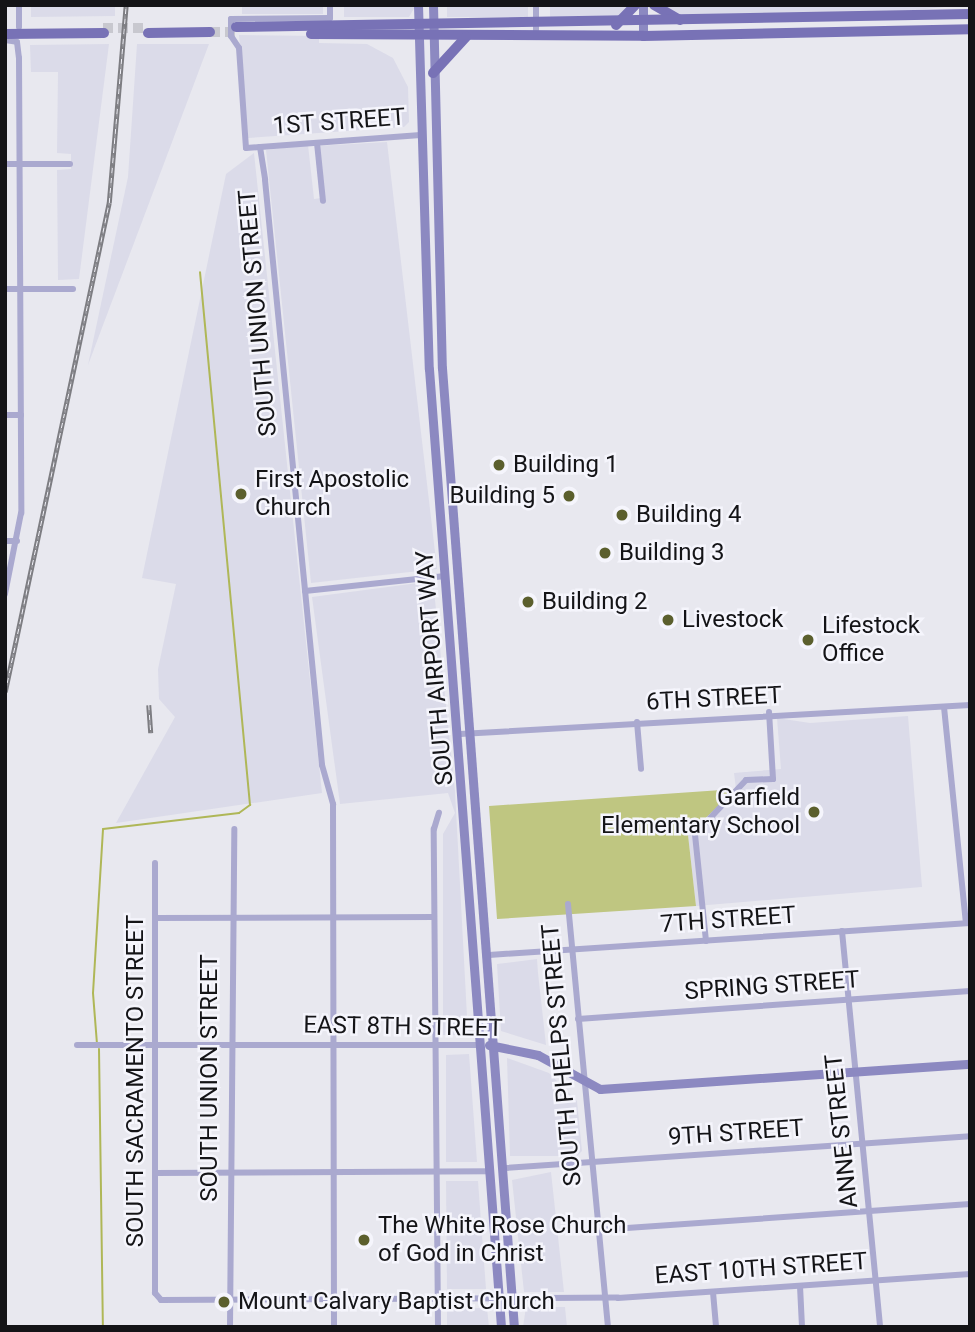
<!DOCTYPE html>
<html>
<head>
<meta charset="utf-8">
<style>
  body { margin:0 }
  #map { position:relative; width:975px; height:1332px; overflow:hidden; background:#e8e8ef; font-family:Roboto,sans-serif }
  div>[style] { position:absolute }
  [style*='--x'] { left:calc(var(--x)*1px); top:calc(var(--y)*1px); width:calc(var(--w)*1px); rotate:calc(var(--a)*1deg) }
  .built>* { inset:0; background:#dbdbe9 }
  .green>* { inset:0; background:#bfc681 }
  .stream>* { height:2px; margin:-1px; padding:0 1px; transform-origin:1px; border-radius:1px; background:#afb757 }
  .primary-tunnel>* { height:10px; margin-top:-5px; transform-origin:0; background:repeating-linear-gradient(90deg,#c8c8cf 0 10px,transparent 0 15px) }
  .street>* { height:6px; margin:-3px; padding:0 3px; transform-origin:3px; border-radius:3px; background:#aaa9cf }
  .secondary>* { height:9px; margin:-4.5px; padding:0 4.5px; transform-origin:4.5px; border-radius:4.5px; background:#8c89c1 }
  .primary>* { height:10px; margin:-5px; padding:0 5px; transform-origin:5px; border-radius:5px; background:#7872b6 }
  .rail>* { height:4.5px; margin-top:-2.25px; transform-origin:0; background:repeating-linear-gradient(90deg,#f5f5fc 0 5px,#7d7d82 0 10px); box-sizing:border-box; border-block:2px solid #7d7d82 }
  .dots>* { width:19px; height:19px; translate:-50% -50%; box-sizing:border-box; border:4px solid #f5f5fc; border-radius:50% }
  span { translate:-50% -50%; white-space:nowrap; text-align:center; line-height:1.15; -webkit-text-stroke:5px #f5f5fc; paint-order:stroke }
  .street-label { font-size:24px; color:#141417 }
  .poi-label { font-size:24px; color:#141417 }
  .left { translate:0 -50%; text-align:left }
  .right { translate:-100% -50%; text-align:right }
  .frame { position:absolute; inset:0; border:7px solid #141417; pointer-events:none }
</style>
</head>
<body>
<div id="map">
  <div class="built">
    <i style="clip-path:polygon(31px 5px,115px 5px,115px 16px,31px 17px)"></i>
    <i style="clip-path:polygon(242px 5px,323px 5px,323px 14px,242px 14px)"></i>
    <i style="clip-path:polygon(344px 5px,416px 5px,409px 17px,344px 17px)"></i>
    <i style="clip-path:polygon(447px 5px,528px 5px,528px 17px,447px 17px)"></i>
    <i style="clip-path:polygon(550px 5px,628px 5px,618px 17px,550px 17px)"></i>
    <i style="clip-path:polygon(662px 5px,964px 5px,847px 17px,686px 17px)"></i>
    <i style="clip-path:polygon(239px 35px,319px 36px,319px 43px,367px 44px,393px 58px,408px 87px,409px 122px,404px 127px,248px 138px)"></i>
    <i style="clip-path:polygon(109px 44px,79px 279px,58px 280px,57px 170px,71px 169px,71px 154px,57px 153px,58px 72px,31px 72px,30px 45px)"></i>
    <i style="clip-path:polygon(137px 44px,209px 44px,88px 365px,128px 177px)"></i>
    <i style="clip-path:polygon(387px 142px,437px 569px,311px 583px,266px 150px,308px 145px,314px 199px,321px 198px,316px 146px)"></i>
    <i style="clip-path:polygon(254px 153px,322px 793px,116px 823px,175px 717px,159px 699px,158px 669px,176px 584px,142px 578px,226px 174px)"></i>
    <i style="clip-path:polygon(433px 581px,455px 791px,468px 1035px,443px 1035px,443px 834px,455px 813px,448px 793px,340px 804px,312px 597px)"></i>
    <i style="clip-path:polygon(908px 716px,922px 887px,696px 906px,688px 835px,736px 789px,734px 773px,781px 769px,777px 718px,810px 723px)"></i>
    <i style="clip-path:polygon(537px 959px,538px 973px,546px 1045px,501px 1031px,497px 964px)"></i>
    <i style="clip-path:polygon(469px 1054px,477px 1162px,446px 1162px,446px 1055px)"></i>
    <i style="clip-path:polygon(507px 1058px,549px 1073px,577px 1101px,582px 1151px,577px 1156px,510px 1156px)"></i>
    <i style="clip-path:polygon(551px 1172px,564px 1292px,524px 1292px,512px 1180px)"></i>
    <i style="clip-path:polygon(478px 1181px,486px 1289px,447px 1289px,446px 1181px)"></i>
    <i style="clip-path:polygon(526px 1307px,565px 1307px,567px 1327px,523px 1327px)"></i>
    <i style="clip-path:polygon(487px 1308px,489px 1327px,447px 1327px,447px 1309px)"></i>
  </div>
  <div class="green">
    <i style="clip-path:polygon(736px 789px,688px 835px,696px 906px,497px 919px,489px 806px)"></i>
  </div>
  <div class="stream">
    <i style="--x:97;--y:1044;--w:51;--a:-94.5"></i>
    <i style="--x:93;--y:993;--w:164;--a:-86.5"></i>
    <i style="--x:103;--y:829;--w:137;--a:-6.7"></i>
    <i style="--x:239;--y:813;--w:14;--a:-36"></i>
    <i style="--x:250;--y:805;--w:535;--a:-95.36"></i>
    <i style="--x:99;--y:1049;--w:278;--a:89.2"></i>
  </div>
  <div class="primary-tunnel">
    <i style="--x:103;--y:28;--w:44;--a:0"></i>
    <i style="--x:210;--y:32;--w:28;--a:0"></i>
  </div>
  <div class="street">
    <i style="--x:330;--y:5;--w:13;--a:90"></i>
    <i style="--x:330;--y:18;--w:99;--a:179.4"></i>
    <i style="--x:231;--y:19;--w:17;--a:90"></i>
    <i style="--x:231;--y:36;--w:14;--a:56"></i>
    <i style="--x:239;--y:48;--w:100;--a:86"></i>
    <i style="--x:246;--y:148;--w:14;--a:-4"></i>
    <i style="--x:260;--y:147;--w:33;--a:81"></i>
    <i style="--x:265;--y:180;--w:588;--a:84.43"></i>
    <i style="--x:322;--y:765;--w:41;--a:74.2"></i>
    <i style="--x:333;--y:804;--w:523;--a:89.89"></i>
    <i style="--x:19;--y:27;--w:22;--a:-90"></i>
    <i style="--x:536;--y:37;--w:32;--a:-90"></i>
    <i style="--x:5;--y:40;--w:12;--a:9"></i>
    <i style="--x:17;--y:42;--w:16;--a:83"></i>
    <i style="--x:19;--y:58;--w:455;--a:89.7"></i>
    <i style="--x:21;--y:513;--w:83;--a:101.2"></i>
    <i style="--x:317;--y:143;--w:58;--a:84.1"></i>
    <i style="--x:260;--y:147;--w:161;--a:-4.3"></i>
    <i style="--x:5;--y:164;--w:65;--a:0"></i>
    <i style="--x:5;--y:289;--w:68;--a:0"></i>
    <i style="--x:5;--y:415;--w:16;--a:0"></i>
    <i style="--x:5;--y:541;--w:12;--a:0"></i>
    <i style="--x:305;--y:591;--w:141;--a:-6.1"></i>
    <i style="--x:944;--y:707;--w:217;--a:84.2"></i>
    <i style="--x:637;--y:722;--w:47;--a:85.1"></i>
    <i style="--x:460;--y:734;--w:511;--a:-3.25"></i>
    <i style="--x:155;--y:863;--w:430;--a:90"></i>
    <i style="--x:155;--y:1293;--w:9;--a:49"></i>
    <i style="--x:161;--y:1300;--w:457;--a:-0.3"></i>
    <i style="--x:618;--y:1298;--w:353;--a:-3.9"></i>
    <i style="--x:568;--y:904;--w:425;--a:84.6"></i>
    <i style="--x:155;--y:918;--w:279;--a:-0.2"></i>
    <i style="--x:842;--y:931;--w:398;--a:84.5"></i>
    <i style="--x:706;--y:941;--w:108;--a:-95.9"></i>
    <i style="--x:695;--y:834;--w:74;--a:-46.6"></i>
    <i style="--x:746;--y:780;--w:27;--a:-2"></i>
    <i style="--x:773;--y:779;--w:67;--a:-93.4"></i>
    <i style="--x:489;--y:955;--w:482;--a:-3.8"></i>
    <i style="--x:578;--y:1019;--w:393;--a:-4.1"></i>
    <i style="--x:77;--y:1045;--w:404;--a:0"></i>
    <i style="--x:505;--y:1168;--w:466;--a:-3.9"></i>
    <i style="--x:156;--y:1173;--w:334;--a:-0.3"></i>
    <i style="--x:598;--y:1230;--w:373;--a:-4"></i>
    <i style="--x:800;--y:1286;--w:41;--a:87.2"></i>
    <i style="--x:713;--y:1292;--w:35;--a:85"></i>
    <i style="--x:230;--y:1327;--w:498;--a:-89.5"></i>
    <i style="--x:438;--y:1327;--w:498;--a:-90.5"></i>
    <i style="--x:434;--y:829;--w:17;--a:-73"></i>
  </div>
  <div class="secondary">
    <i style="--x:418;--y:5;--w:364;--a:88.3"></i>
    <i style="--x:429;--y:369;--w:961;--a:85.7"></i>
    <i style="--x:433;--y:5;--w:363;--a:88.6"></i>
    <i style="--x:442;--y:368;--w:962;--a:85.71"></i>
    <i style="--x:643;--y:5;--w:31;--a:90"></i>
    <i style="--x:489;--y:1045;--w:50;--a:11.5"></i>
    <i style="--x:538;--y:1055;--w:71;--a:28.7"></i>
    <i style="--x:600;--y:1089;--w:371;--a:-3.9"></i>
  </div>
  <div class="primary">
    <i style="--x:654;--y:5;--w:30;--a:30"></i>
    <i style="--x:616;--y:25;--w:28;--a:-46"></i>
    <i style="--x:236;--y:27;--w:734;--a:-1.01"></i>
    <i style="--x:148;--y:33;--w:62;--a:-0.9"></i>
    <i style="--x:5;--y:34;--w:99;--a:-0.6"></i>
    <i style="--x:311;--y:34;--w:332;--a:0.3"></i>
    <i style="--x:643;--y:36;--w:327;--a:-1.2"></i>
    <i style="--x:433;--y:73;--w:49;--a:-47.5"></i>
  </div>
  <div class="rail">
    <i style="--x:5;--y:692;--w:500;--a:-78"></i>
    <i style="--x:109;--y:203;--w:199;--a:-85.1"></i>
    <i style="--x:149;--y:705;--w:28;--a:86"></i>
  </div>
  <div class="dots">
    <i style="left:499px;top:465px;background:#5b5f2d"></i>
    <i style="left:241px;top:494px;background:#5b5f2d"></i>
    <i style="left:569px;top:496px;background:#5b5f2d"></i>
    <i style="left:622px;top:515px;background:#5b5f2d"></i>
    <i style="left:605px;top:553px;background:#5b5f2d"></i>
    <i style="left:528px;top:602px;background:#5b5f2d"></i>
    <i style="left:668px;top:620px;background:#5b5f2d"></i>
    <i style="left:808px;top:640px;background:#5b5f2d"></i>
    <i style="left:814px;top:812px;background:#5b5f2d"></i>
    <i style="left:364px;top:1240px;background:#5b5f2d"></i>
    <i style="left:224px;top:1302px;background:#5b5f2d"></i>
  </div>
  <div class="street-label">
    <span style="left:339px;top:122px;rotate:-4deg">1ST STREET</span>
    <span style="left:258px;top:313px;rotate:-95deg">SOUTH UNION STREET</span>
    <span style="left:435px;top:668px;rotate:-95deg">SOUTH AIRPORT WAY</span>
    <span style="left:714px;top:699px;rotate:-3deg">6TH STREET</span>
    <span style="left:728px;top:920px;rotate:-4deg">7TH STREET</span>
    <span style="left:772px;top:986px;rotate:-4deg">SPRING STREET</span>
    <span style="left:403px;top:1027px;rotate:1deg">EAST 8TH STREET</span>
    <span style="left:562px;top:1055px;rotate:-95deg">SOUTH PHELPS STREET</span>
    <span style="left:210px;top:1078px;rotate:-90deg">SOUTH UNION STREET</span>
    <span style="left:136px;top:1081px;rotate:-90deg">SOUTH SACRAMENTO STREET</span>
    <span style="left:842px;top:1131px;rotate:-96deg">ANNE STREET</span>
    <span style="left:736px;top:1133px;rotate:-4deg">9TH STREET</span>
    <span style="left:761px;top:1269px;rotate:-4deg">EAST 10TH STREET</span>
  </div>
  <div class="poi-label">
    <span class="left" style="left:513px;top:465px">Building 1</span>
    <span class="left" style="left:255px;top:494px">First Apostolic<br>Church</span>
    <span class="right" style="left:555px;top:496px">Building 5</span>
    <span class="left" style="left:636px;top:515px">Building 4</span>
    <span class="left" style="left:619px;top:553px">Building 3</span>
    <span class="left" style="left:542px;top:602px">Building 2</span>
    <span class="left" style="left:682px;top:620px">Livestock</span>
    <span class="left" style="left:822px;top:640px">Lifestock<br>Office</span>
    <span class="right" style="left:800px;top:812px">Garfield<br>Elementary School</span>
    <span class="left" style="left:378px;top:1240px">The White Rose Church<br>of God in Christ</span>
    <span class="left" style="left:238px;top:1302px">Mount Calvary Baptist Church</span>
  </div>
  <div class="frame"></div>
</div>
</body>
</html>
